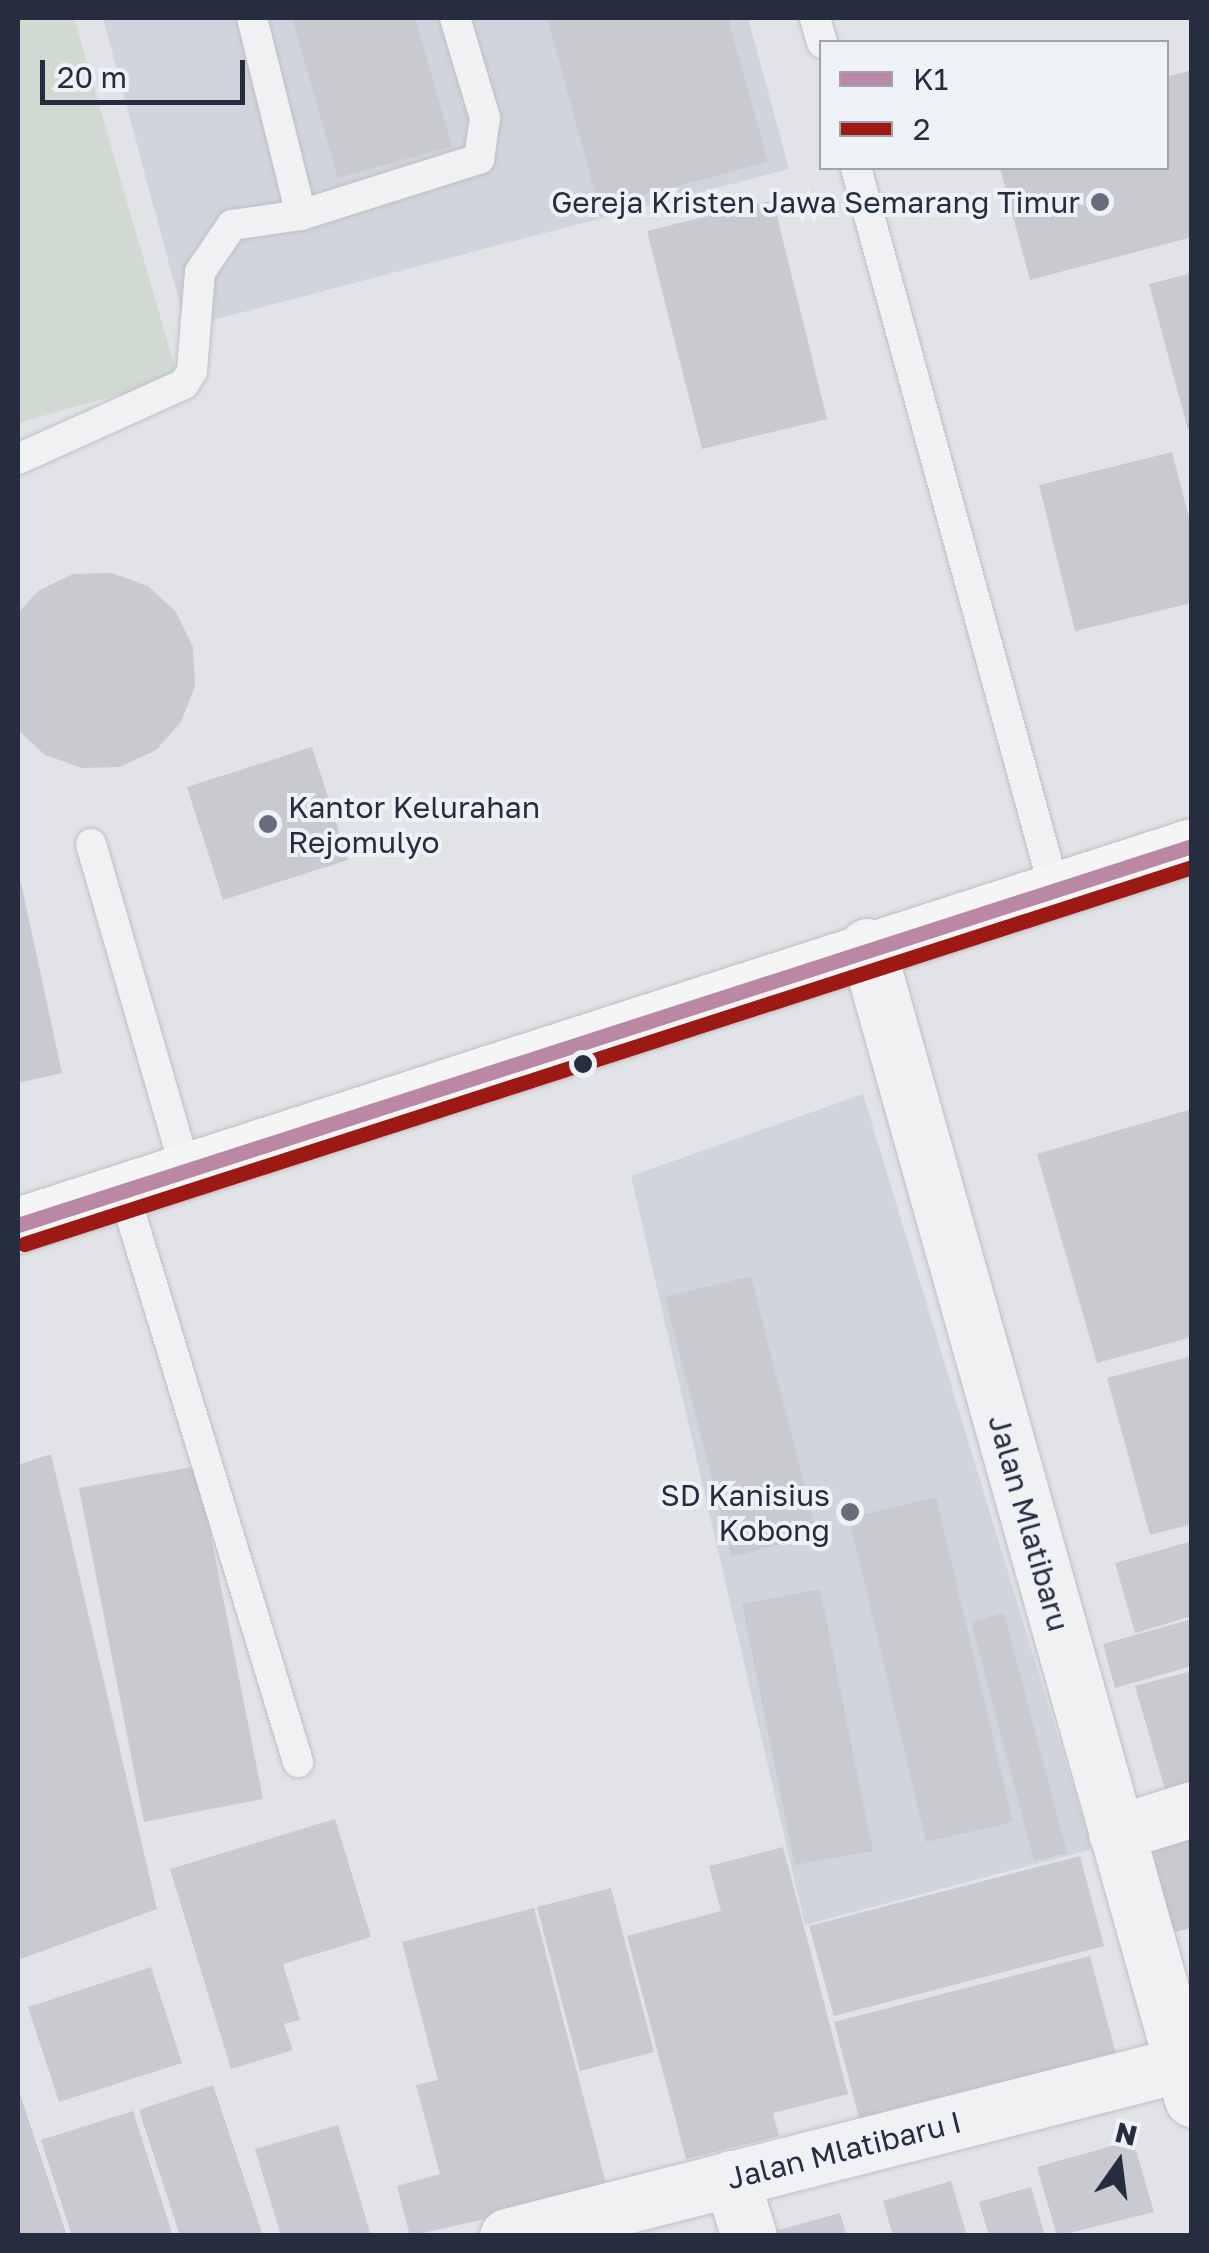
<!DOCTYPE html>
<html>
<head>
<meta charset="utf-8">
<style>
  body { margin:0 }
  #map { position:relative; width:1209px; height:2253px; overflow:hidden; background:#e1e3e7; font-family:"Golos Text",sans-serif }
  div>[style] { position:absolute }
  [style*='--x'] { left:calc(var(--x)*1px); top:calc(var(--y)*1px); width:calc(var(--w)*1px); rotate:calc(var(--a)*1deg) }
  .built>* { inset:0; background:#d1d4dc }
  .green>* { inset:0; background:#d0dad2 }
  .building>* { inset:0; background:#c8cacf }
  .roads { filter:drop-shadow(0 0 2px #bec0c5) drop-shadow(0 0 2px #bec0c5) }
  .lane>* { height:30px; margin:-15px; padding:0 15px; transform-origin:15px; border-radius:15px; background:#f1f1f3 }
  .street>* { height:55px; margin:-27.5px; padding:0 27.5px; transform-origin:27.5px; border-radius:27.5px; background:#f1f1f3 }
  .highway>* { height:55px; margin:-27.5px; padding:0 27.5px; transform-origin:27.5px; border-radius:27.5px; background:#f5f5f6 }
  .bus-1>* { height:15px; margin:-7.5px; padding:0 7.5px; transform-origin:7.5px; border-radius:7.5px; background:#ba88a5 }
  .bus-2>* { height:15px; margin:-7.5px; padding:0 7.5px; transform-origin:7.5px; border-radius:7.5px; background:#9c1a13 }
  .dots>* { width:28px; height:28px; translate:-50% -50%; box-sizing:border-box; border:5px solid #eef1f6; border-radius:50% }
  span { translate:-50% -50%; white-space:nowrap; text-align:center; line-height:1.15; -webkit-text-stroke:8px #eef1f6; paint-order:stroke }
  .poi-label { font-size:30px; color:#272d41 }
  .right { translate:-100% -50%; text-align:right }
  .left { translate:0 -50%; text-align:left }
  .street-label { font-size:30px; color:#272d41 }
  .frame { position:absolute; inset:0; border:20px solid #272d41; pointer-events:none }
  .legend { position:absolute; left:819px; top:40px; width:350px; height:130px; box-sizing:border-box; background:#eef1f6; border:2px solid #9ea3ae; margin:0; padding:12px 18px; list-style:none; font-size:30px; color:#272d41 }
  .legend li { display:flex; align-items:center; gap:20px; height:50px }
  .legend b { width:50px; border:2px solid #9ea3ae }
  .north { position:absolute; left:1069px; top:2113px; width:100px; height:100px; -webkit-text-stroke:8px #eef1f6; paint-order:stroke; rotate:14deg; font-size:28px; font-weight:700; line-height:40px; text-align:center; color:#272d41 }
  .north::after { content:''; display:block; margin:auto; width:35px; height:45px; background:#272d41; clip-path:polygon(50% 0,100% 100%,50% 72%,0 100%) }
  .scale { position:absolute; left:40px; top:60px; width:205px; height:45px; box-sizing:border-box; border:5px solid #272d41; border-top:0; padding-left:12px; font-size:30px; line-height:35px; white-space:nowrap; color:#272d41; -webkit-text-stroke:8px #eef1f6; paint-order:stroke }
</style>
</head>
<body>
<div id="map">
  <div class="built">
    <i style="clip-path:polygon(103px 18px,748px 18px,789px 169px,186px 327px)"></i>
    <i style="clip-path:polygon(863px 1094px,1092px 1849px,805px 1925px,631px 1176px)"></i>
  </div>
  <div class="green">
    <i style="clip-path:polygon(18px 18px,74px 18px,178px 378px,18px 423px)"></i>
  </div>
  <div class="building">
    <i style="clip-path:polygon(292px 18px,415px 18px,452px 146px,338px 178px)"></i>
    <i style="clip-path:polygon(547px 18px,728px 18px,768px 162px,599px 207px)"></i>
    <i style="clip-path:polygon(1192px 70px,1192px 237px,1030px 280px,1000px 168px,1166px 168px,1166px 77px)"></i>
    <i style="clip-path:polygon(773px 200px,827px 419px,702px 449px,647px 231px)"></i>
    <i style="clip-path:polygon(1192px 273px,1192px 429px,1188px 430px,1149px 284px)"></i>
    <i style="clip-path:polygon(1172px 452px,1192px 529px,1192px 603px,1075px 631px,1039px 485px)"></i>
    <i style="clip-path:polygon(112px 573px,148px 586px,176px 612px,193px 647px,195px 686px,181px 722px,156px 750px,120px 767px,82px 768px,45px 755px,18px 730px,18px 613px,38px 591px,73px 574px)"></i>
    <i style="clip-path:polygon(312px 747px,348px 860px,223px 900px,187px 787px)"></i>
    <i style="clip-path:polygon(18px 869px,62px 1073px,18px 1083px)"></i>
    <i style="clip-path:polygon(1192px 1109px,1192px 1337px,1097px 1363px,1037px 1154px)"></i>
    <i style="clip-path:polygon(751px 1276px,817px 1535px,732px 1557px,665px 1297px)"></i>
    <i style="clip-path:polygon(1192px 1356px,1192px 1524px,1150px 1535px,1107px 1378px)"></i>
    <i style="clip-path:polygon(51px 1454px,157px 1909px,18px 1960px,18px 1465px)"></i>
    <i style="clip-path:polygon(197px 1466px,263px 1799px,144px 1822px,79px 1488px)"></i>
    <i style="clip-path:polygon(936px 1497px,1013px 1822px,926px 1842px,849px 1518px)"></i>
    <i style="clip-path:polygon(1192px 1541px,1192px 1616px,1135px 1633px,1115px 1563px)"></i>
    <i style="clip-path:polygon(820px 1589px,873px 1851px,795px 1865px,742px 1604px)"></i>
    <i style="clip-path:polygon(1004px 1613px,1067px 1853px,1034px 1861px,971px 1622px)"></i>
    <i style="clip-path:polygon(1192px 1619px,1192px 1666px,1115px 1688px,1103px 1644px)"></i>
    <i style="clip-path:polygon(1192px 1671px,1192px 1801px,1170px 1807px,1135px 1686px)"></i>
    <i style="clip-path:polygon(335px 1819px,371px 1937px,283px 1964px,300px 2020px,284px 2024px,293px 2050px,231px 2069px,170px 1869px)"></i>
    <i style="clip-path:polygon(1192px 1826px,1192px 1928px,1172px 1933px,1149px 1836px)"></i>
    <i style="clip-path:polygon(783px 1847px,848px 2094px,773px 2113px,779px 2136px,686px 2159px,627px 1936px,721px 1911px,709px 1866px)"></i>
    <i style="clip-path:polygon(1080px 1856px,1104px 1946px,834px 2016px,809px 1926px)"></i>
    <i style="clip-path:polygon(611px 1888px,654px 2052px,580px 2071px,537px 1907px)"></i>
    <i style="clip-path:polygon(534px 1908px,608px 2191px,410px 2236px,397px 2186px,440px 2174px,416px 2085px,438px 2080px,402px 1942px)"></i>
    <i style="clip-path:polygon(1090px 1956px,1117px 2058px,861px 2125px,834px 2022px)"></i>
    <i style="clip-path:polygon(151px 1967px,182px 2063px,59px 2102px,28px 2007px)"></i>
    <i style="clip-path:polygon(213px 2085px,239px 2163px,263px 2236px,180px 2236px,139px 2110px)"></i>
    <i style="clip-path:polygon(18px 2088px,67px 2236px,18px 2236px)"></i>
    <i style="clip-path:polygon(133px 2111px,173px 2236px,72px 2236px,41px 2140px)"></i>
    <i style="clip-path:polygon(338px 2125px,371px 2236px,281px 2236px,255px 2149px)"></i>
    <i style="clip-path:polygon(1133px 2140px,1154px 2212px,1057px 2236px,1037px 2167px)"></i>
    <i style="clip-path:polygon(951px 2181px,967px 2236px,893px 2236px,883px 2201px)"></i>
    <i style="clip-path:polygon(1031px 2187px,1045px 2236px,989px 2236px,979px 2202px)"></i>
    <i style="clip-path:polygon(840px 2213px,847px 2236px,764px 2236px,764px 2234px)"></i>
  </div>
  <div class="roads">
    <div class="lane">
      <i style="--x:252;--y:18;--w:203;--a:76"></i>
      <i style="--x:815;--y:18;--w:26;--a:74"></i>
      <i style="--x:856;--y:168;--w:747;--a:74.62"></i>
      <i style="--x:18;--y:459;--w:182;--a:-24.3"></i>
      <i style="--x:184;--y:384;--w:15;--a:-58"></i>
      <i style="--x:192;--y:371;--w:99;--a:-85.4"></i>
      <i style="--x:200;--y:272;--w:57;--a:-55.8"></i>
      <i style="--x:232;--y:225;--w:70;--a:-8.2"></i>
      <i style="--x:301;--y:215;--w:187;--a:-17.5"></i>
      <i style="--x:479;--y:159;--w:41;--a:-81.7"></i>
      <i style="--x:485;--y:118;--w:104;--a:-106.7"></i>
      <i style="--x:91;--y:844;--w:344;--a:73.8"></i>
      <i style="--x:125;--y:1196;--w:592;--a:73"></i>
    </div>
    <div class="street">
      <i style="--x:867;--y:946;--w:1198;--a:74.26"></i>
      <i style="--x:1116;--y:1833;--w:80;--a:-17.5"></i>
      <i style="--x:731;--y:2178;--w:61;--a:72.8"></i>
      <i style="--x:507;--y:2236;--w:697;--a:-14.3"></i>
    </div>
    <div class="highway">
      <i style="--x:18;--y:1225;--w:1234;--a:-17.89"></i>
    </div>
  </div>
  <div class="bus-1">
    <i style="--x:18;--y:1225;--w:1234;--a:-17.89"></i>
  </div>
  <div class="bus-2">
    <i style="--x:24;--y:1244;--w:1227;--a:-17.89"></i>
  </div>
  <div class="dots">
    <i style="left:1100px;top:202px;background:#686d7b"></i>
    <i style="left:268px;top:824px;background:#686d7b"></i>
    <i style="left:583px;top:1064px;background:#272d41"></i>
    <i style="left:850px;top:1512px;background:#686d7b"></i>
  </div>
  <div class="poi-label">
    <span class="right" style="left:1080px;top:202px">Gereja Kristen Jawa Semarang Timur</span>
    <span class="left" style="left:288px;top:824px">Kantor Kelurahan<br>Rejomulyo</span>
    <span class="right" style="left:830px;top:1512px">SD Kanisius<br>Kobong</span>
  </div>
  <div class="street-label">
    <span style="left:1029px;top:1523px;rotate:74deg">Jalan Mlatibaru</span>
    <span style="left:844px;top:2150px;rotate:-14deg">Jalan Mlatibaru I</span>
  </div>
  <div class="frame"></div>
  <ul class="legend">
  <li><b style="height:12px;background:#ba88a5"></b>K1</li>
  <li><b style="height:12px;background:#9c1a13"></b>2</li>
  </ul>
  <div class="north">N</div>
  <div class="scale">20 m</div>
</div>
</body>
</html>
